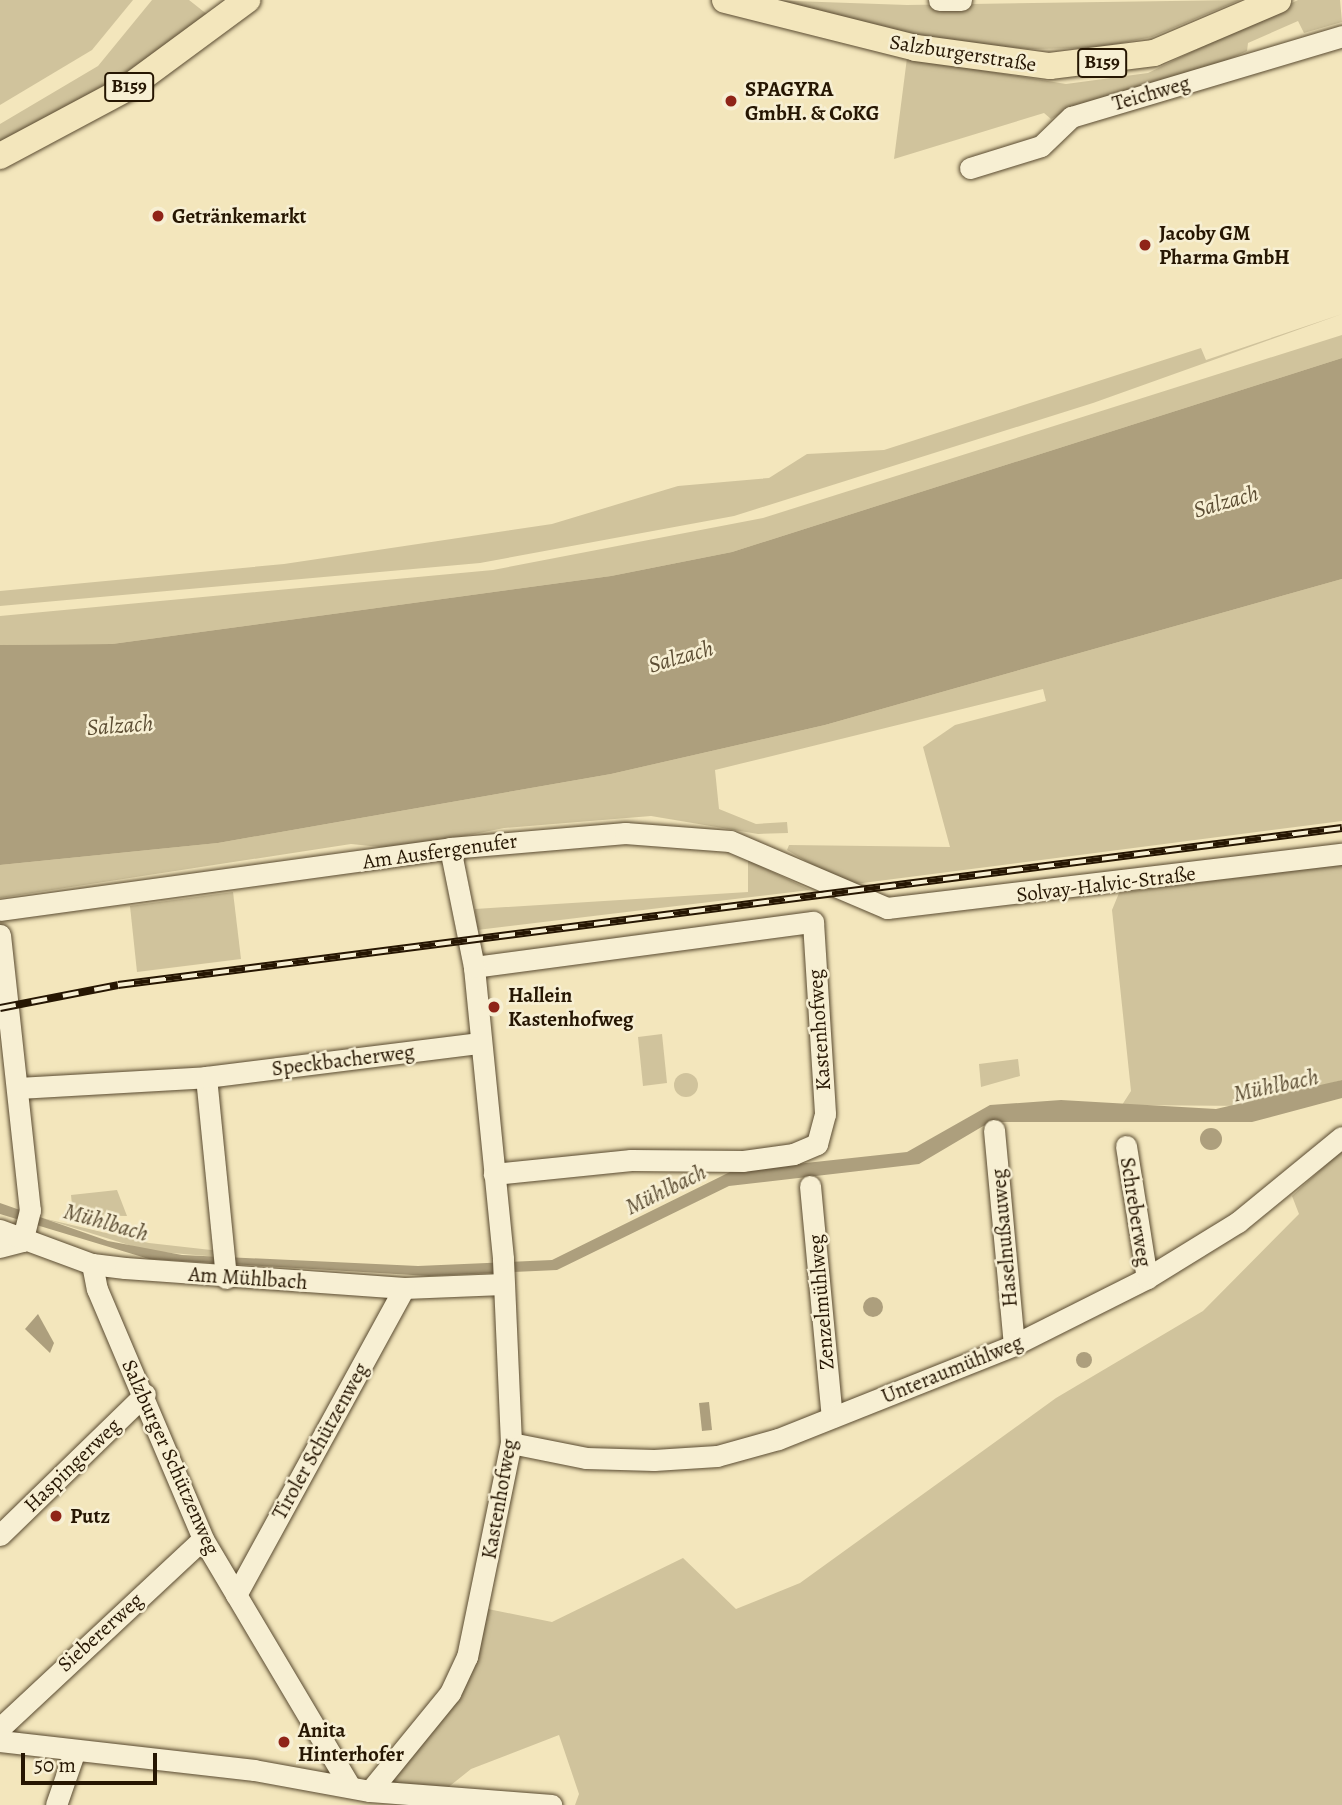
<!DOCTYPE html>
<html>
<head>
<meta charset="utf-8">
<style>
  body { margin:0 }
  #map { position:relative; width:1342px; height:1805px; overflow:hidden; background:#f3e6bc; font-family:Alegreya,serif }
  div>[style] { position:absolute }
  [style*='--x'] { left:calc(var(--x)*1px); top:calc(var(--y)*1px); width:calc(var(--w)*1px); rotate:calc(var(--a)*1deg) }
  .green>* { inset:0; background:#d0c39c }
  .round { border-radius:50% }
  .water>* { inset:0; background:#ad9f7d }
  .roads { filter:drop-shadow(0 0 2px #594a30) drop-shadow(0 0 2px #594a30) }
  .minor>* { height:21px; margin:-10.5px; padding:0 10.5px; transform-origin:10.5px; border-radius:10.5px; background:#f7efd3 }
  .major>* { height:26px; margin:-13px; padding:0 13px; transform-origin:13px; border-radius:13px; background:#f3e6bc }
  .rail>* { height:8px; margin-top:-4px; transform-origin:0; background:repeating-linear-gradient(90deg,#f7efd3 0 16px,#261602 0 32px); box-sizing:border-box; border-block:2px solid #261602 }
  .dots>* { width:19px; height:19px; translate:-50% -50%; box-sizing:border-box; border:4px solid #f7efd3; border-radius:50% }
  span { translate:-50% -50%; white-space:nowrap; text-align:center; line-height:1.15; -webkit-text-stroke:5px #f7efd3; paint-order:stroke }
  .shield-label span { padding:2px 5px; background:#f7efd3; border:2px solid; border-radius:5px; -webkit-text-stroke-width:0 }
  .shield-label { font-size:19px; color:#261602; font-weight:700 }
  .street-label { font-size:21px; color:#261602 }
  .poi-label { font-size:21px; color:#261602; font-weight:700 }
  .left { translate:0 -50%; text-align:left }
  .water-label { font-size:23px; color:#5c4d33; font-style:italic }
  .scale { position:absolute; left:21px; top:1753px; width:136px; height:32px; box-sizing:border-box; border:4px solid #261602; border-top:0; padding-left:9px; font-size:21px; line-height:24px; white-space:nowrap; color:#261602; -webkit-text-stroke:5px #f7efd3; paint-order:stroke }
</style>
</head>
<body>
<div id="map">
  <div class="green">
    <i style="clip-path:polygon(0 0,133px 0,92px 50px,0 105px)"></i>
    <i style="clip-path:polygon(152px 0,189px 0,208px 15px,121px 76px,0 144px,0 124px,98px 66px)"></i>
    <i style="clip-path:polygon(765px 0,907px 5px,1240px 0,1152px 37px,1096px 48px,1028px 49px,925px 39px)"></i>
    <i style="clip-path:polygon(1298px 0,1340px 0,1342px 22px,1304px 33px,1298px 21px,1248px 43px,1247px 51px,1223px 62px,1077px 105px,1051px 119px,1044px 113px,894px 159px,907px 58px,1066px 84px,1148px 73px)"></i>
    <i style="clip-path:polygon(1342px 314px,1093px 403px,734px 516px,480px 563px,0 606px,0 591px,284px 564px,552px 524px,678px 486px,769px 478px,807px 454px,884px 450px,1201px 348px,1206px 360px)"></i>
    <i style="clip-path:polygon(1342px 335px,1342px 358px,732px 552px,611px 576px,112px 644px,0 645px,0 616px,493px 570px,763px 518px)"></i>
    <i style="clip-path:polygon(1342px 579px,1342px 821px,847px 885px,787px 850px,789px 845px,950px 847px,923px 747px,955px 725px,1046px 701px,1043px 689px,715px 770px,719px 809px,756px 824px,787px 822px,788px 833px,758px 834px,651px 816px,504px 828px,400px 849px,351px 844px,0 898px,0 865px,218px 843px,611px 774px,825px 725px)"></i>
    <i style="clip-path:polygon(748px 860px,810px 890px,477px 930px,475px 909px,748px 892px)"></i>
    <i style="clip-path:polygon(1342px 864px,1342px 1080px,1249px 1106px,1122px 1105px,1131px 1091px,1112px 910px,1119px 893px)"></i>
    <i style="clip-path:polygon(233px 892px,241px 959px,137px 972px,130px 906px)"></i>
    <i style="clip-path:polygon(662px 1034px,667px 1083px,643px 1086px,638px 1037px)"></i>
    <i style="clip-path:polygon(1018px 1059px,1020px 1076px,981px 1087px,979px 1064px)"></i>
    <i class="round" style="left:674px;top:1073px;width:24px;height:24px"></i>
    <i style="clip-path:polygon(1342px 1150px,1342px 1805px,575px 1805px,579px 1794px,559px 1735px,471px 1769px,441px 1793px,386px 1788px,389px 1776px,462px 1688px,478px 1659px,488px 1609px,552px 1622px,683px 1558px,736px 1609px,800px 1583px,1056px 1398px,1203px 1311px,1299px 1214px,1292px 1196px)"></i>
    <i style="clip-path:polygon(117px 1190px,127px 1216px,73px 1215px,71px 1195px)"></i>
    <i style="clip-path:polygon(42px 1218px,149px 1243px,220px 1251px,219px 1257px,148px 1251px)"></i>
  </div>
  <div class="water">
    <i style="clip-path:polygon(1342px 358px,1342px 579px,825px 725px,611px 774px,218px 843px,0 865px,0 645px,112px 644px,611px 576px,732px 552px)"></i>
    <i style="clip-path:polygon(1342px 1080px,1342px 1098px,1252px 1122px,990px 1122px,919px 1164px,729px 1186px,557px 1270px,429px 1276px,149px 1259px,0 1214px,0 1203px,108px 1241px,182px 1255px,418px 1266px,552px 1260px,732px 1171px,907px 1152px,990px 1105px,1061px 1100px,1216px 1109px)"></i>
    <i class="round" style="left:1200px;top:1128px;width:22px;height:22px"></i>
    <i class="round" style="left:863px;top:1297px;width:20px;height:20px"></i>
    <i style="clip-path:polygon(38px 1314px,54px 1343px,50px 1353px,25px 1329px)"></i>
    <i class="round" style="left:1076px;top:1352px;width:16px;height:16px"></i>
    <i style="clip-path:polygon(709px 1402px,712px 1430px,702px 1431px,699px 1403px)"></i>
  </div>
  <div class="roads">
    <div class="minor">
      <i style="--x:939;--y:0;--w:22;--a:0"></i>
      <i style="--x:970;--y:168;--w:74;--a:-17.2"></i>
      <i style="--x:1041;--y:146;--w:42;--a:-44"></i>
      <i style="--x:1071;--y:117;--w:283;--a:-16.6"></i>
      <i style="--x:0;--y:910;--w:454;--a:-7.8"></i>
      <i style="--x:450;--y:848;--w:176;--a:-4.9"></i>
      <i style="--x:625;--y:833;--w:105;--a:4.4"></i>
      <i style="--x:730;--y:841;--w:171;--a:23.1"></i>
      <i style="--x:887;--y:908;--w:458;--a:-6.8"></i>
      <i style="--x:0;--y:935;--w:277;--a:83.8"></i>
      <i style="--x:30;--y:1210;--w:32;--a:104"></i>
      <i style="--x:22;--y:1241;--w:23;--a:165"></i>
      <i style="--x:474;--y:967;--w:342;--a:-7.6"></i>
      <i style="--x:813;--y:922;--w:192;--a:86.4"></i>
      <i style="--x:825;--y:1114;--w:31;--a:105"></i>
      <i style="--x:817;--y:1144;--w:25;--a:157"></i>
      <i style="--x:794;--y:1154;--w:51;--a:172.2"></i>
      <i style="--x:743;--y:1161;--w:112;--a:-179.5"></i>
      <i style="--x:631;--y:1160;--w:138;--a:174.2"></i>
      <i style="--x:206;--y:1077;--w:202;--a:84.3"></i>
      <i style="--x:18;--y:1088;--w:188;--a:-3.3"></i>
      <i style="--x:206;--y:1077;--w:276;--a:-7.1"></i>
      <i style="--x:994;--y:1130;--w:216;--a:84.7"></i>
      <i style="--x:1126;--y:1146;--w:134;--a:81"></i>
      <i style="--x:810;--y:1186;--w:232;--a:84.6"></i>
      <i style="--x:0;--y:1230;--w:98;--a:20.3"></i>
      <i style="--x:92;--y:1264;--w:33;--a:7"></i>
      <i style="--x:125;--y:1268;--w:280;--a:4.1"></i>
      <i style="--x:404;--y:1288;--w:99;--a:-2.3"></i>
      <i style="--x:92;--y:1264;--w:25;--a:79"></i>
      <i style="--x:97;--y:1289;--w:272;--a:67"></i>
      <i style="--x:203;--y:1539;--w:288;--a:59.3"></i>
      <i style="--x:511;--y:1443;--w:76;--a:11.3"></i>
      <i style="--x:586;--y:1458;--w:68;--a:1.7"></i>
      <i style="--x:654;--y:1460;--w:63;--a:-3.6"></i>
      <i style="--x:717;--y:1456;--w:63;--a:-15.6"></i>
      <i style="--x:778;--y:1439;--w:254;--a:-21.7"></i>
      <i style="--x:1014;--y:1345;--w:149;--a:-26.7"></i>
      <i style="--x:1147;--y:1278;--w:107;--a:-31.6"></i>
      <i style="--x:1238;--y:1222;--w:134;--a:-39.3"></i>
      <i style="--x:0;--y:1535;--w:202;--a:-44.2"></i>
      <i style="--x:236;--y:1595;--w:350;--a:-61.3"></i>
      <i style="--x:0;--y:1728;--w:277;--a:-43"></i>
      <i style="--x:0;--y:1741;--w:256;--a:6.5"></i>
      <i style="--x:254;--y:1770;--w:118;--a:10.3"></i>
      <i style="--x:370;--y:1791;--w:182;--a:4.4"></i>
      <i style="--x:370;--y:1791;--w:127;--a:-50.8"></i>
      <i style="--x:450;--y:1693;--w:40;--a:-65"></i>
      <i style="--x:467;--y:1657;--w:218;--a:-78.4"></i>
      <i style="--x:511;--y:1443;--w:185;--a:-92.5"></i>
      <i style="--x:503;--y:1258;--w:292;--a:-95.7"></i>
      <i style="--x:474;--y:967;--w:121;--a:-101.4"></i>
      <i style="--x:56;--y:1805;--w:58;--a:-70.9"></i>
    </div>
    <div class="major">
      <i style="--x:725;--y:0;--w:197;--a:14.1"></i>
      <i style="--x:916;--y:48;--w:135;--a:7.7"></i>
      <i style="--x:1050;--y:66;--w:105;--a:-7.1"></i>
      <i style="--x:1154;--y:53;--w:135;--a:-23.1"></i>
      <i style="--x:0;--y:156;--w:146;--a:-28.1"></i>
      <i style="--x:129;--y:87;--w:147;--a:-36.4"></i>
    </div>
  </div>
  <div class="rail">
    <i style="--x:0;--y:1008;--w:120;--a:-11"></i>
    <i style="--x:118;--y:985;--w:1234;--a:-7.31"></i>
  </div>
  <div class="dots">
    <i style="left:731px;top:101px;background:#8f2418"></i>
    <i style="left:158px;top:216px;background:#8f2418"></i>
    <i style="left:1145px;top:245px;background:#8f2418"></i>
    <i style="left:494px;top:1007px;background:#8f2418"></i>
    <i style="left:56px;top:1516px;background:#8f2418"></i>
    <i style="left:284px;top:1742px;background:#8f2418"></i>
  </div>
  <div class="shield-label">
    <span style="left:1102px;top:63px">B159</span>
    <span style="left:129px;top:87px">B159</span>
  </div>
  <div class="street-label">
    <span style="left:963px;top:53px;rotate:9deg">Salzburgerstraße</span>
    <span style="left:1151px;top:93px;rotate:-16deg">Teichweg</span>
    <span style="left:440px;top:851px;rotate:-8deg">Am Ausfergenufer</span>
    <span style="left:1106px;top:884px;rotate:-7deg">Solvay-Halvic-Straße</span>
    <span style="left:819px;top:1030px;rotate:-94deg">Kastenhofweg</span>
    <span style="left:343px;top:1060px;rotate:-7deg">Speckbacherweg</span>
    <span style="left:1136px;top:1212px;rotate:81deg">Schreberweg</span>
    <span style="left:1004px;top:1238px;rotate:-95deg">Haselnußauweg</span>
    <span style="left:248px;top:1278px;rotate:4deg">Am Mühlbach</span>
    <span style="left:821px;top:1302px;rotate:-95deg">Zenzelmühlweg</span>
    <span style="left:952px;top:1369px;rotate:-22deg">Unteraumühlweg</span>
    <span style="left:320px;top:1441px;rotate:-61deg">Tiroler Schützenweg</span>
    <span style="left:171px;top:1457px;rotate:66deg">Salzburger Schützenweg</span>
    <span style="left:72px;top:1465px;rotate:-44deg">Haspingerweg</span>
    <span style="left:499px;top:1499px;rotate:-80deg">Kastenhofweg</span>
    <span style="left:100px;top:1632px;rotate:-42deg">Siebererweg</span>
  </div>
  <div class="poi-label">
    <span class="left" style="left:745px;top:101px">SPAGYRA<br>GmbH. &amp; CoKG</span>
    <span class="left" style="left:172px;top:216px">Getränkemarkt</span>
    <span class="left" style="left:1159px;top:245px">Jacoby GM<br>Pharma GmbH</span>
    <span class="left" style="left:508px;top:1007px">Hallein<br>Kastenhofweg</span>
    <span class="left" style="left:70px;top:1516px">Putz</span>
    <span class="left" style="left:298px;top:1742px">Anita<br>Hinterhofer</span>
  </div>
  <div class="water-label">
    <span style="left:1226px;top:502px;rotate:-16deg">Salzach</span>
    <span style="left:681px;top:657px;rotate:-16deg">Salzach</span>
    <span style="left:120px;top:726px;rotate:-4deg">Salzach</span>
    <span style="left:1276px;top:1086px;rotate:-12deg">Mühlbach</span>
    <span style="left:666px;top:1190px;rotate:-26deg">Mühlbach</span>
    <span style="left:106px;top:1223px;rotate:16deg">Mühlbach</span>
  </div>
  <div class="scale">50 m</div>
</div>
</body>
</html>
